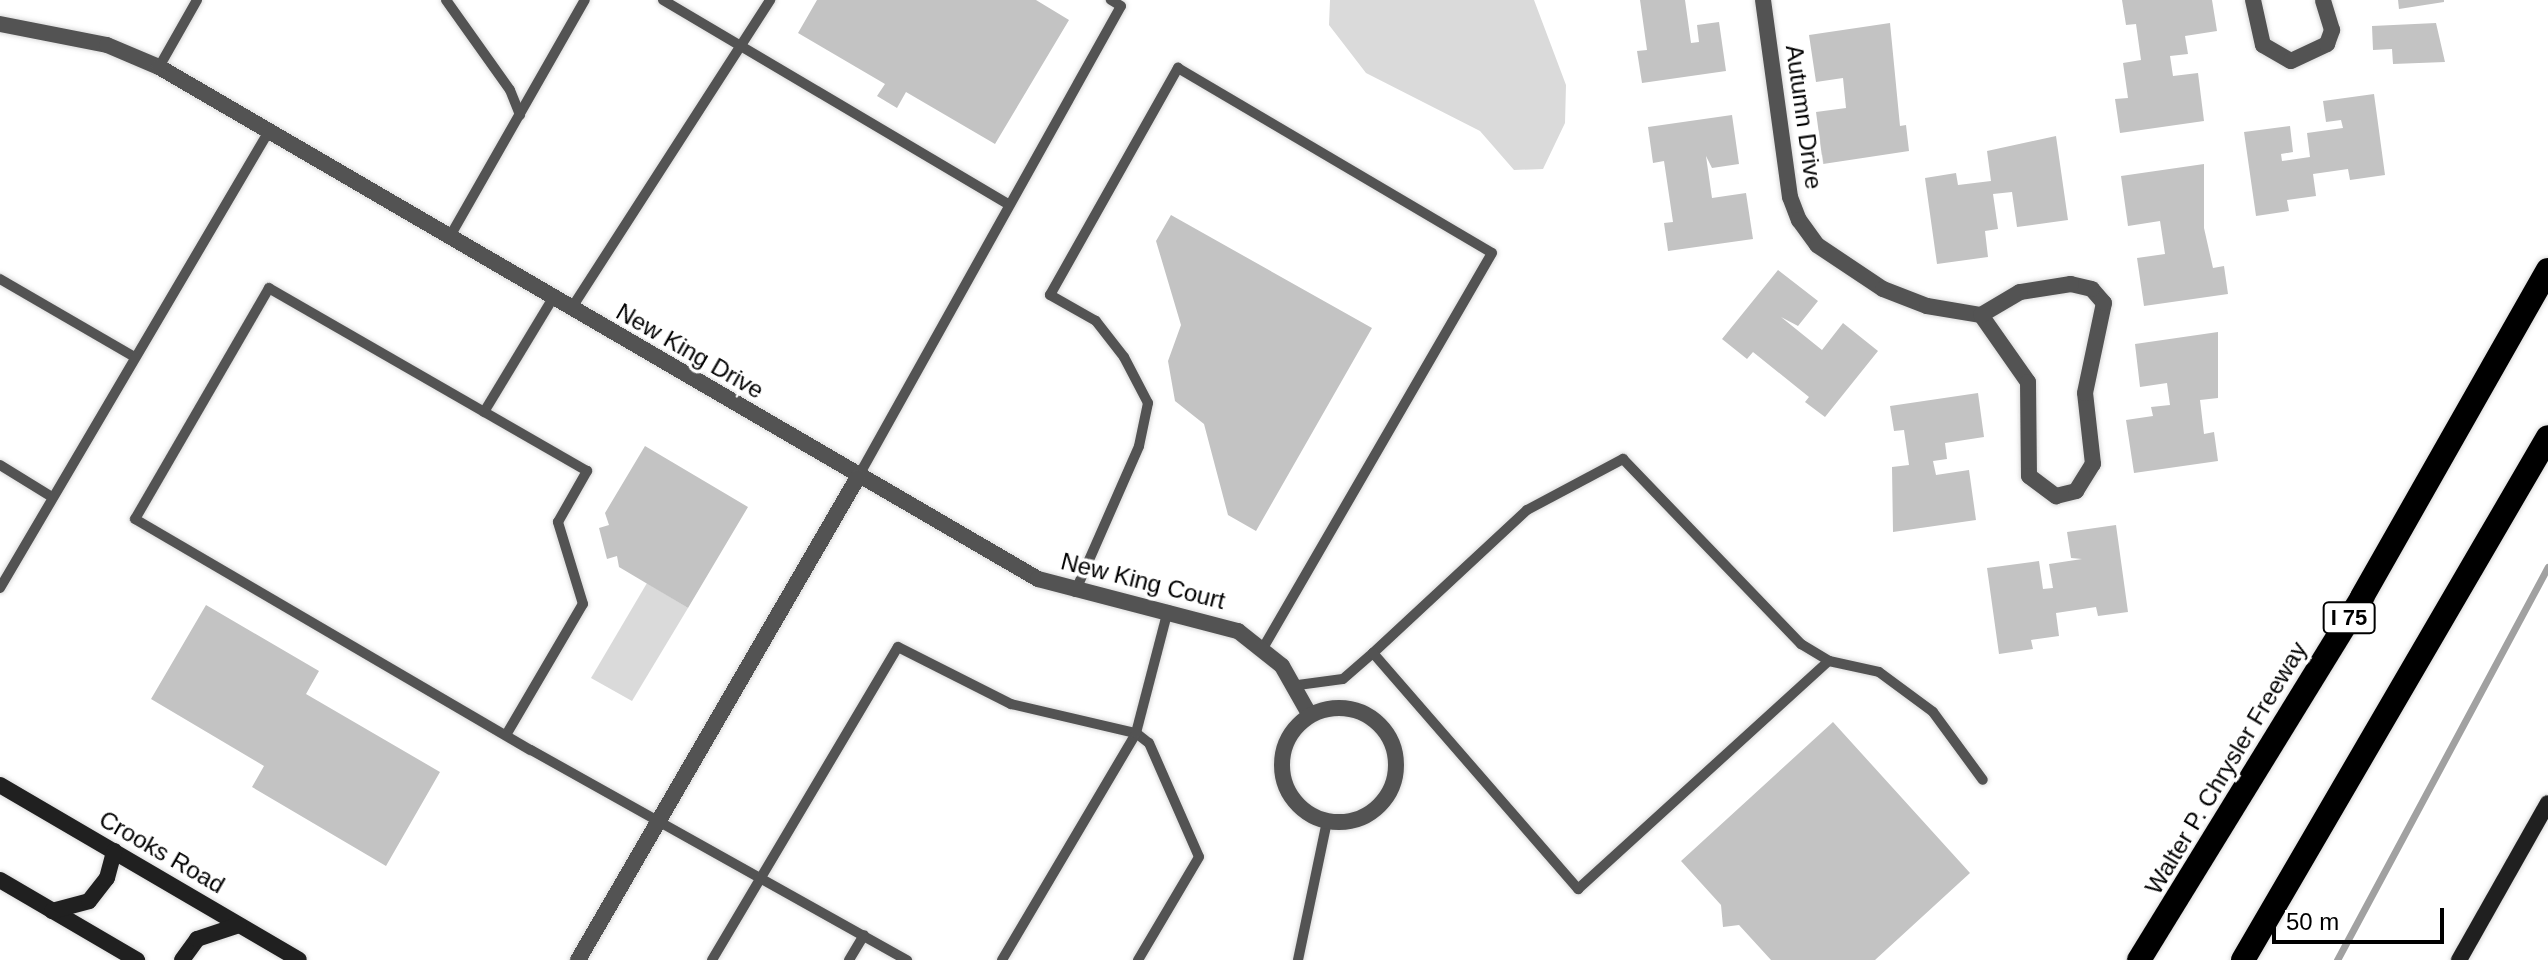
<!DOCTYPE html>
<html>
<head>
<meta charset="utf-8">
<style>
  body { margin:0 }
  #map { position:relative; width:2548px; height:960px; overflow:hidden; background:#fff; font-family:Helvetica,sans-serif }
  div>[style] { position:absolute }
  [style*='--x'] { left:calc(var(--x)*1px); top:calc(var(--y)*1px); width:calc(var(--w)*1px); rotate:calc(var(--a)*1deg) }
  .green>* { inset:0; background:#dadada }
  .stream>* { height:7px; margin:-3.5px; padding:0 3.5px; transform-origin:3.5px; border-radius:3.5px; background:#a1a1a1 }
  .building>* { inset:0; background:#c3c3c3 }
  .roads { filter:drop-shadow(0 0 2px #dbdbdb) drop-shadow(0 0 2px #dbdbdb) }
  .lane>* { height:10px; margin:-5px; padding:0 5px; transform-origin:5px; border-radius:5px; background:#535353 }
  .street>* { height:16px; margin:-8px; padding:0 8px; transform-origin:8px; border-radius:8px; background:#535353 }
  .street>.ring { margin:-8px; padding:0; box-sizing:content-box; background:none; border:16px solid #535353; border-radius:50% }
  .secondary>* { height:16px; margin:-8px; padding:0 8px; transform-origin:8px; border-radius:8px; background:#202020 }
  .highway>* { height:24px; margin:-12px; padding:0 12px; transform-origin:12px; border-radius:12px; background:#000 }
  span { translate:-50% -50%; white-space:nowrap; text-align:center; line-height:1.15; -webkit-text-stroke:7px #fff; paint-order:stroke }
  .shield-label span { padding:2px 6px; background:#fff; border:2px solid; border-radius:6px; -webkit-text-stroke-width:0 }
  .shield-label { font-size:22px; color:#000; font-weight:700 }
  .street-label { font-size:24px; color:#000 }
  .scale { position:absolute; left:2272px; top:908px; width:172px; height:36px; box-sizing:border-box; border:4px solid #000; border-top:0; padding-left:10px; font-size:24px; line-height:28px; white-space:nowrap; color:#000; -webkit-text-stroke:6px #fff; paint-order:stroke }
</style>
</head>
<body>
<div id="map">
  <div class="green">
    <i style="clip-path:polygon(1330px 0,1534px 0,1566px 85px,1565px 123px,1543px 169px,1514px 170px,1480px 131px,1366px 73px,1329px 25px)"></i>
    <i style="clip-path:polygon(647px 583px,688px 608px,632px 701px,591px 678px)"></i>
  </div>
  <div class="stream">
    <i style="--x:2337;--y:960;--w:446;--a:-61.8"></i>
  </div>
  <div class="building">
    <i style="clip-path:polygon(817px 0,1036px 0,1069px 20px,995px 144px,906px 92px,897px 108px,877px 96px,885px 84px,798px 33px)"></i>
    <i style="clip-path:polygon(1640px 0,1685px 0,1691px 43px,1699px 42px,1697px 25px,1719px 22px,1726px 71px,1642px 83px,1637px 51px,1647px 50px)"></i>
    <i style="clip-path:polygon(2122px 0,2212px 0,2217px 31px,2185px 36px,2188px 54px,2170px 56px,2173px 76px,2198px 73px,2204px 121px,2120px 133px,2115px 99px,2128px 98px,2123px 63px,2141px 60px,2136px 24px,2126px 25px)"></i>
    <i style="clip-path:polygon(2398px 0,2444px 0,2444px 2px,2399px 9px)"></i>
    <i style="clip-path:polygon(1890px 23px,1900px 126px,1906px 125px,1909px 151px,1823px 164px,1816px 112px,1846px 108px,1843px 78px,1816px 82px,1809px 35px)"></i>
    <i style="clip-path:polygon(2436px 23px,2445px 62px,2393px 64px,2392px 49px,2373px 50px,2372px 26px)"></i>
    <i style="clip-path:polygon(2374px 94px,2385px 175px,2350px 180px,2348px 169px,2313px 174px,2316px 196px,2287px 200px,2289px 211px,2256px 216px,2244px 132px,2290px 126px,2293px 152px,2281px 154px,2282px 161px,2310px 157px,2307px 133px,2343px 128px,2341px 120px,2326px 122px,2323px 101px)"></i>
    <i style="clip-path:polygon(1732px 115px,1739px 164px,1712px 168px,1706px 156px,1712px 198px,1746px 193px,1753px 239px,1668px 251px,1664px 223px,1673px 222px,1664px 161px,1653px 163px,1648px 127px)"></i>
    <i style="clip-path:polygon(2056px 136px,2068px 220px,2017px 227px,2012px 192px,1993px 194px,1998px 229px,1985px 231px,1988px 257px,1937px 264px,1925px 178px,1956px 173px,1958px 185px,1991px 181px,1987px 151px)"></i>
    <i style="clip-path:polygon(2204px 164px,2204px 228px,2213px 268px,2224px 266px,2228px 294px,2144px 306px,2137px 258px,2165px 254px,2160px 221px,2128px 226px,2121px 176px)"></i>
    <i style="clip-path:polygon(1171px 215px,1372px 328px,1256px 531px,1228px 515px,1204px 424px,1175px 401px,1168px 361px,1181px 325px,1156px 241px)"></i>
    <i style="clip-path:polygon(1778px 270px,1818px 301px,1798px 326px,1781px 317px,1822px 350px,1843px 323px,1878px 351px,1825px 417px,1805px 402px,1809px 397px,1753px 352px,1747px 359px,1722px 339px)"></i>
    <i style="clip-path:polygon(2218px 332px,2218px 398px,2200px 400px,2204px 434px,2214px 432px,2218px 461px,2134px 473px,2126px 420px,2153px 416px,2151px 407px,2170px 405px,2167px 383px,2140px 387px,2135px 344px)"></i>
    <i style="clip-path:polygon(1978px 393px,1984px 437px,1945px 443px,1947px 459px,1933px 461px,1936px 475px,1969px 470px,1976px 520px,1893px 532px,1892px 467px,1909px 465px,1904px 430px,1894px 431px,1890px 406px)"></i>
    <i style="clip-path:polygon(645px 446px,748px 507px,688px 608px,619px 567px,617px 556px,607px 559px,599px 528px,609px 525px,605px 513px)"></i>
    <i style="clip-path:polygon(2116px 525px,2128px 612px,2098px 616px,2096px 607px,2056px 613px,2059px 636px,2031px 640px,2033px 649px,1999px 654px,1987px 568px,2039px 561px,2043px 589px,2053px 588px,2049px 564px,2082px 559px,2071px 558px,2067px 532px)"></i>
    <i style="clip-path:polygon(206px 605px,319px 671px,306px 694px,440px 772px,386px 866px,252px 787px,264px 766px,151px 699px)"></i>
    <i style="clip-path:polygon(1833px 722px,1970px 873px,1875px 960px,1771px 960px,1739px 925px,1723px 927px,1721px 905px,1681px 861px)"></i>
  </div>
  <div class="roads">
    <div class="lane">
      <i style="--x:446;--y:0;--w:110;--a:54.6"></i>
      <i style="--x:510;--y:90;--w:27;--a:68"></i>
      <i style="--x:663;--y:0;--w:399;--a:30.6"></i>
      <i style="--x:159;--y:67;--w:77;--a:-60.4"></i>
      <i style="--x:449;--y:238;--w:274;--a:-60.3"></i>
      <i style="--x:0;--y:279;--w:154;--a:30.1"></i>
      <i style="--x:571;--y:309;--w:368;--a:-57.2"></i>
      <i style="--x:484;--y:412;--w:133;--a:-58.8"></i>
      <i style="--x:0;--y:465;--w:61;--a:31.6"></i>
      <i style="--x:858;--y:477;--w:539;--a:-60.82"></i>
      <i style="--x:1121;--y:6;--w:12;--a:-149"></i>
      <i style="--x:0;--y:588;--w:530;--a:-59.52"></i>
      <i style="--x:1075;--y:592;--w:159;--a:-66.3"></i>
      <i style="--x:1139;--y:446;--w:44;--a:-78.2"></i>
      <i style="--x:1148;--y:403;--w:52;--a:-117.6"></i>
      <i style="--x:1124;--y:357;--w:46;--a:-127.9"></i>
      <i style="--x:1096;--y:321;--w:53;--a:-150.5"></i>
      <i style="--x:1050;--y:295;--w:261;--a:-60.6"></i>
      <i style="--x:1178;--y:68;--w:364;--a:30.5"></i>
      <i style="--x:1492;--y:253;--w:457;--a:120.1"></i>
      <i style="--x:1373;--y:653;--w:210;--a:-42.9"></i>
      <i style="--x:1527;--y:510;--w:109;--a:-28"></i>
      <i style="--x:1623;--y:459;--w:257;--a:46.1"></i>
      <i style="--x:1801;--y:644;--w:33;--a:31"></i>
      <i style="--x:1829;--y:661;--w:51;--a:12.4"></i>
      <i style="--x:1879;--y:672;--w:67;--a:36.5"></i>
      <i style="--x:1933;--y:712;--w:84;--a:53.7"></i>
      <i style="--x:1298;--y:685;--w:45;--a:-7.6"></i>
      <i style="--x:1343;--y:679;--w:40;--a:-41"></i>
      <i style="--x:1373;--y:653;--w:313;--a:49"></i>
      <i style="--x:1578;--y:889;--w:339;--a:-42.3"></i>
      <i style="--x:506;--y:735;--w:152;--a:-59.6"></i>
      <i style="--x:583;--y:604;--w:86;--a:-107"></i>
      <i style="--x:558;--y:522;--w:59;--a:-60.4"></i>
      <i style="--x:587;--y:471;--w:367;--a:-150.1"></i>
      <i style="--x:269;--y:288;--w:267;--a:120.1"></i>
      <i style="--x:135;--y:519;--w:458;--a:30.3"></i>
      <i style="--x:531;--y:750;--w:431;--a:29.2"></i>
      <i style="--x:712;--y:960;--w:364;--a:-59.3"></i>
      <i style="--x:898;--y:647;--w:127;--a:26.8"></i>
      <i style="--x:1011;--y:704;--w:128;--a:13.1"></i>
      <i style="--x:1136;--y:733;--w:16;--a:38"></i>
      <i style="--x:1149;--y:743;--w:124;--a:66.3"></i>
      <i style="--x:1199;--y:857;--w:120;--a:120.6"></i>
      <i style="--x:849;--y:960;--w:29;--a:-59"></i>
      <i style="--x:1002;--y:960;--w:264;--a:-59.4"></i>
      <i style="--x:1136;--y:733;--w:127;--a:-75.4"></i>
      <i style="--x:1298;--y:960;--w:142;--a:-78.2"></i>
    </div>
    <div class="street">
      <i style="--x:1763;--y:0;--w:199;--a:82.2"></i>
      <i style="--x:1790;--y:197;--w:25;--a:69"></i>
      <i style="--x:1799;--y:220;--w:31;--a:54"></i>
      <i style="--x:1817;--y:245;--w:79;--a:33.7"></i>
      <i style="--x:1883;--y:289;--w:47;--a:21.1"></i>
      <i style="--x:1927;--y:306;--w:55;--a:9.5"></i>
      <i style="--x:1981;--y:315;--w:82;--a:55"></i>
      <i style="--x:2028;--y:382;--w:94;--a:89.4"></i>
      <i style="--x:2029;--y:476;--w:34;--a:37"></i>
      <i style="--x:2056;--y:496;--w:21;--a:-14"></i>
      <i style="--x:2076;--y:491;--w:32;--a:-58"></i>
      <i style="--x:2093;--y:464;--w:71;--a:-96.4"></i>
      <i style="--x:2085;--y:393;--w:92;--a:-78.1"></i>
      <i style="--x:2104;--y:303;--w:18;--a:-131"></i>
      <i style="--x:2092;--y:289;--w:22;--a:-167"></i>
      <i style="--x:2071;--y:284;--w:52;--a:171.1"></i>
      <i style="--x:2020;--y:292;--w:45;--a:149.5"></i>
      <i style="--x:2253;--y:0;--w:46;--a:77.5"></i>
      <i style="--x:2263;--y:45;--w:32;--a:30"></i>
      <i style="--x:2291;--y:61;--w:40;--a:-25"></i>
      <i style="--x:2327;--y:44;--w:15;--a:-70"></i>
      <i style="--x:2332;--y:30;--w:31;--a:-107"></i>
      <i style="--x:0;--y:24;--w:109;--a:11.1"></i>
      <i style="--x:107;--y:45;--w:56;--a:22.9"></i>
      <i style="--x:159;--y:67;--w:1017;--a:30.22"></i>
      <i style="--x:1038;--y:579;--w:207;--a:14.6"></i>
      <i style="--x:1238;--y:631;--w:56;--a:38.5"></i>
      <i style="--x:1282;--y:666;--w:53;--a:60.5"></i>
      <i class="ring" style="left:1282px;top:708px;width:98px;height:98px"></i>
      <i style="--x:578;--y:960;--w:558;--a:-59.9"></i>
    </div>
    <div class="secondary">
      <i style="--x:0;--y:785;--w:346;--a:30.3"></i>
      <i style="--x:0;--y:880;--w:159;--a:30.3"></i>
      <i style="--x:52;--y:911;--w:38;--a:-15"></i>
      <i style="--x:89;--y:901;--w:29;--a:-52"></i>
      <i style="--x:107;--y:878;--w:28;--a:-75"></i>
      <i style="--x:182;--y:960;--w:26;--a:-54"></i>
      <i style="--x:197;--y:939;--w:44;--a:-18.4"></i>
      <i style="--x:2459;--y:960;--w:180;--a:-60.5"></i>
    </div>
    <div class="highway">
      <i style="--x:2139;--y:960;--w:426;--a:-58.4"></i>
      <i style="--x:2362;--y:597;--w:376;--a:-60.4"></i>
      <i style="--x:2243;--y:960;--w:605;--a:-59.75"></i>
    </div>
  </div>
  <div class="shield-label">
    <span style="left:2349px;top:618px">I 75</span>
  </div>
  <div class="street-label">
    <span style="left:1804px;top:117px;rotate:82deg">Autumn Drive</span>
    <span style="left:690px;top:351px;rotate:30deg">New King Drive</span>
    <span style="left:1143px;top:581px;rotate:14deg">New King Court</span>
    <span style="left:2226px;top:768px;rotate:-59deg">Walter P. Chrysler Freeway</span>
    <span style="left:162px;top:852px;rotate:30deg">Crooks Road</span>
  </div>
  <div class="scale">50 m</div>
</div>
</body>
</html>
